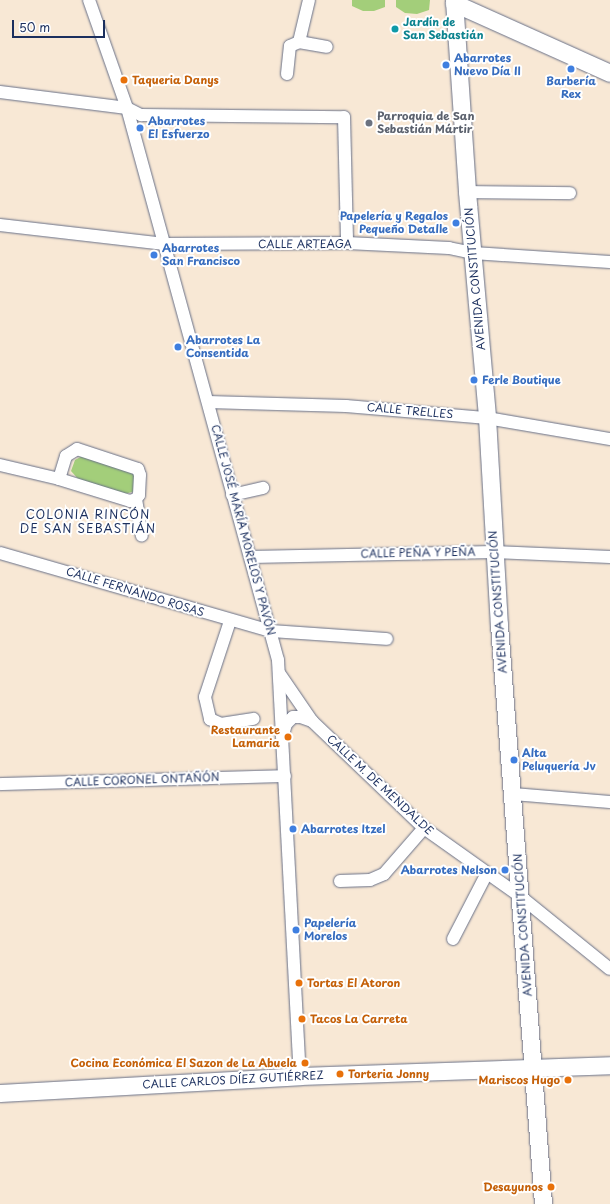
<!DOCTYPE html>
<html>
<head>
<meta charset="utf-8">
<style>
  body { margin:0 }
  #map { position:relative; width:610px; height:1204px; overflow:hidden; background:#f8e8d5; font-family:"Playpen Sans",sans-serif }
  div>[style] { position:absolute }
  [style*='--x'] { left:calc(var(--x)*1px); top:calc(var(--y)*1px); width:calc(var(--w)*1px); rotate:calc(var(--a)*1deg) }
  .green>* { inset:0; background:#a3ce7a }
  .roads { filter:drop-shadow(0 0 1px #687088) drop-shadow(0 0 1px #687088) }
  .street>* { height:12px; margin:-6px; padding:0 6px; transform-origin:6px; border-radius:6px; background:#fff }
  .secondary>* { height:17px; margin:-8.5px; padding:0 8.5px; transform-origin:8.5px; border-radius:8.5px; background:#fff }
  .dots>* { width:11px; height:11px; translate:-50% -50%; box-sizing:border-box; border:2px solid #fff; border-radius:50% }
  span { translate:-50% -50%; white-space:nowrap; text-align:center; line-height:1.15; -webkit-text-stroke:4px #fff; paint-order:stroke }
  .culture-label { font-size:11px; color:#0d838f; font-weight:700 }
  .left { translate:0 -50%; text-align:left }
  .shop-label { font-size:11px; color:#366cbe; font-weight:700 }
  .right { translate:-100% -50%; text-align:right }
  .food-label { font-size:11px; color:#c56008; font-weight:700 }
  .worship-label { font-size:11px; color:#5b616d; font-weight:700 }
  .street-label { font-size:11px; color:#1b2f5e }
  .neighbourhood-label { font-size:12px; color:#1b2f5e; letter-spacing:1px }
  .scale { position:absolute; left:12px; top:20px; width:93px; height:18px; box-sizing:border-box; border:2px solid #1b2f5e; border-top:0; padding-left:5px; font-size:12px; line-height:14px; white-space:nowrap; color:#1b2f5e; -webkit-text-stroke:3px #fff; paint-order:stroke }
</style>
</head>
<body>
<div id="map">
  <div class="green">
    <i style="clip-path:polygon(352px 0,385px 0,385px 7px,374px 11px,363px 11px,352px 6px)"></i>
    <i style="clip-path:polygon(396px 0,430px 0,429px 10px,417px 14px,405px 13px,396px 7px)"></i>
    <i style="clip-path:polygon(84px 455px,135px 472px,135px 491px,125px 494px,79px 480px,71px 471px,75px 460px)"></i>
  </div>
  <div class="roads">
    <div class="street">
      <i style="--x:89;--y:0;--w:114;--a:70.6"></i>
      <i style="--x:127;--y:108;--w:572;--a:74.7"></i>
      <i style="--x:278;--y:660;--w:417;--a:87"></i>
      <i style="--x:299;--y:42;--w:43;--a:-76.6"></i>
      <i style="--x:299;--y:42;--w:28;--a:10"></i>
      <i style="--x:287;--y:74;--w:28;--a:-84"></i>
      <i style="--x:290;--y:46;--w:10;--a:-24"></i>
      <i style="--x:0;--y:92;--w:128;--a:7.2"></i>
      <i style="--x:127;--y:108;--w:16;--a:27"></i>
      <i style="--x:141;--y:115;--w:203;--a:0.6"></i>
      <i style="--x:344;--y:117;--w:126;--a:88.6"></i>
      <i style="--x:467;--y:192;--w:103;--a:0.6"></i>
      <i style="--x:0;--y:225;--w:166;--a:6.6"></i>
      <i style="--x:165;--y:244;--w:182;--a:-0.3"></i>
      <i style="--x:347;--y:243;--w:102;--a:2.8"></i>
      <i style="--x:449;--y:248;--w:25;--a:12"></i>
      <i style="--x:473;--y:253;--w:137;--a:3.8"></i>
      <i style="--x:208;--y:402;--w:138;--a:1.7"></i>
      <i style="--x:346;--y:406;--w:142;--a:4.9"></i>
      <i style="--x:487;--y:418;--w:125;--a:9.7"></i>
      <i style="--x:0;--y:465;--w:61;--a:13.3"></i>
      <i style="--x:59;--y:479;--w:74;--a:17.2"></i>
      <i style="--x:130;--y:501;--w:6;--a:-18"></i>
      <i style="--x:59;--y:479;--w:24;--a:-73"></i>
      <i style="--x:66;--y:456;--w:13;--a:-32"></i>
      <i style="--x:77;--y:449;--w:64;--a:18.2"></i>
      <i style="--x:138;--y:469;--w:6;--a:72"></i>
      <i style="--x:140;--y:475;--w:20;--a:93"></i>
      <i style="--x:139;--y:495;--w:5;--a:127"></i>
      <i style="--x:136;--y:499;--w:37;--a:81"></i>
      <i style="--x:232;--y:495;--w:32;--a:-13"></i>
      <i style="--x:0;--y:553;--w:281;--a:16.1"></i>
      <i style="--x:270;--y:631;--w:117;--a:3.9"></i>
      <i style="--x:251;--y:557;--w:243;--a:-1.2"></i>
      <i style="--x:494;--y:552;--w:116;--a:2.5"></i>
      <i style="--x:230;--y:621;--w:80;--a:108.2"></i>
      <i style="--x:205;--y:697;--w:23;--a:77"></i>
      <i style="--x:210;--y:719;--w:12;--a:24"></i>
      <i style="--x:221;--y:724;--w:33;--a:-9"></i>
      <i style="--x:279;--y:673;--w:58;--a:55.5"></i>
      <i style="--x:312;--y:721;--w:155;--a:43.7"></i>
      <i style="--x:424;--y:828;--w:119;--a:35.4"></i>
      <i style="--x:521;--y:897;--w:114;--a:39"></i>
      <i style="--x:283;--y:735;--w:11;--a:-75"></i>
      <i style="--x:286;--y:724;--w:10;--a:-45"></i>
      <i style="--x:293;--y:717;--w:8;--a:0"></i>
      <i style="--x:301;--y:717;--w:12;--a:20"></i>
      <i style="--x:0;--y:784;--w:285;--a:-1.6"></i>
      <i style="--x:513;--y:794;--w:97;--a:4.7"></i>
      <i style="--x:340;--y:881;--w:30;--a:-2"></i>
      <i style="--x:370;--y:880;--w:15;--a:-23"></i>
      <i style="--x:384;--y:874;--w:61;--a:-49"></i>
      <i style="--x:453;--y:939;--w:74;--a:-62.7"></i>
    </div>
    <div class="secondary">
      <i style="--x:454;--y:0;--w:192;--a:86.1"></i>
      <i style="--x:467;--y:192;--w:227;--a:84.9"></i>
      <i style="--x:487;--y:418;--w:207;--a:86.7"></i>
      <i style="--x:499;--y:625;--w:581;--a:85.65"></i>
      <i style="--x:454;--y:3;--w:171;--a:24.2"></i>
      <i style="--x:0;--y:1093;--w:300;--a:-3.2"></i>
      <i style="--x:300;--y:1076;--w:310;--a:-2"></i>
    </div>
  </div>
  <div class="dots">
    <i style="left:395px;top:29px;background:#0f9aa8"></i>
    <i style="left:446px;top:65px;background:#3f7fe0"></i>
    <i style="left:571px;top:69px;background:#3f7fe0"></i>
    <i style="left:124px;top:80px;background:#e8710a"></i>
    <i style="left:369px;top:123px;background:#6b7280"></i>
    <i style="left:140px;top:128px;background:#3f7fe0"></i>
    <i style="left:456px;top:223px;background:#3f7fe0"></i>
    <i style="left:154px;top:255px;background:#3f7fe0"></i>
    <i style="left:178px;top:347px;background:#3f7fe0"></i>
    <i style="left:474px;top:380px;background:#3f7fe0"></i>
    <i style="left:288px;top:737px;background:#e8710a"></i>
    <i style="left:514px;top:760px;background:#3f7fe0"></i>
    <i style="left:293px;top:829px;background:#3f7fe0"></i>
    <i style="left:505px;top:870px;background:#3f7fe0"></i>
    <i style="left:296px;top:930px;background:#3f7fe0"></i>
    <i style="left:299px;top:983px;background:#e8710a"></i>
    <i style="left:302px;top:1019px;background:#e8710a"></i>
    <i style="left:305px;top:1063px;background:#e8710a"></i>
    <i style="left:340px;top:1074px;background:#e8710a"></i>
    <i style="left:568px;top:1080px;background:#e8710a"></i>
    <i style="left:551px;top:1187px;background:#e8710a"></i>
  </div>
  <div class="culture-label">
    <span class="left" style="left:403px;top:29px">Jardín de<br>San Sebastián</span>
  </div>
  <div class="shop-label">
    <span class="left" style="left:454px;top:65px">Abarrotes<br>Nuevo Día II</span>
    <span style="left:571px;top:88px">Barbería<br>Rex</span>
    <span class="left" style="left:148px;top:128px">Abarrotes<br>El Esfuerzo</span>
    <span class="right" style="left:448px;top:223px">Papelería y Regalos<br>Pequeño Detalle</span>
    <span class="left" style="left:162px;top:255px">Abarrotes<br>San Francisco</span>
    <span class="left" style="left:186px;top:347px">Abarrotes La<br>Consentida</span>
    <span class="left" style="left:482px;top:380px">Ferle Boutique</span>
    <span class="left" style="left:522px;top:760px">Alta<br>Peluquería Jv</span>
    <span class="left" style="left:301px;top:829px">Abarrotes Itzel</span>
    <span class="right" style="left:497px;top:870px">Abarrotes Nelson</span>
    <span class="left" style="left:304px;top:930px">Papelería<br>Morelos</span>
  </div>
  <div class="food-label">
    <span class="left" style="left:132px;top:80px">Taqueria Danys</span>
    <span class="right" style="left:280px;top:737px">Restaurante<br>Lamaria</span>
    <span class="left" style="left:307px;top:983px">Tortas El Atoron</span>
    <span class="left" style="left:310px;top:1019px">Tacos La Carreta</span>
    <span class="right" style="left:297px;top:1063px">Cocina Económica El Sazon de La Abuela</span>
    <span class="left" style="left:348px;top:1074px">Torteria Jonny</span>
    <span class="right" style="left:560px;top:1080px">Mariscos Hugo</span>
    <span class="right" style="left:543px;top:1187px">Desayunos</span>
  </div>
  <div class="worship-label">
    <span class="left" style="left:377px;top:123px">Parroquia de San<br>Sebastián Mártir</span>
  </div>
  <div class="street-label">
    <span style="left:305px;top:244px">CALLE ARTEAGA</span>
    <span style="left:475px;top:279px;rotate:-95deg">AVENIDA CONSTITUCIÓN</span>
    <span style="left:410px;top:411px;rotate:5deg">CALLE TRELLES</span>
    <span style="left:243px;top:530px;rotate:75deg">CALLE JOSÉ MARÍA MORELOS Y PAVÓN</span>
    <span style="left:418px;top:553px;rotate:-1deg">CALLE PEÑA Y PEÑA</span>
    <span style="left:135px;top:592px;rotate:17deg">CALLE FERNANDO ROSAS</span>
    <span style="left:498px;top:602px;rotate:-94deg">AVENIDA CONSTITUCIÓN</span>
    <span style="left:142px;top:780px;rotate:-2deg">CALLE CORONEL ONTAÑÓN</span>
    <span style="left:380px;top:785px;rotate:43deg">CALLE M. DE MENDALDE</span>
    <span style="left:523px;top:925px;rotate:-94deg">AVENIDA CONSTITUCIÓN</span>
    <span style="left:233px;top:1080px;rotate:-3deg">CALLE CARLOS DÍEZ GUTIÉRREZ</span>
  </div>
  <div class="neighbourhood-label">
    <span style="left:88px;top:522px">COLONIA RINCÓN<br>DE SAN SEBASTIÁN</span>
  </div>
  <div class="scale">50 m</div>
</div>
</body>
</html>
